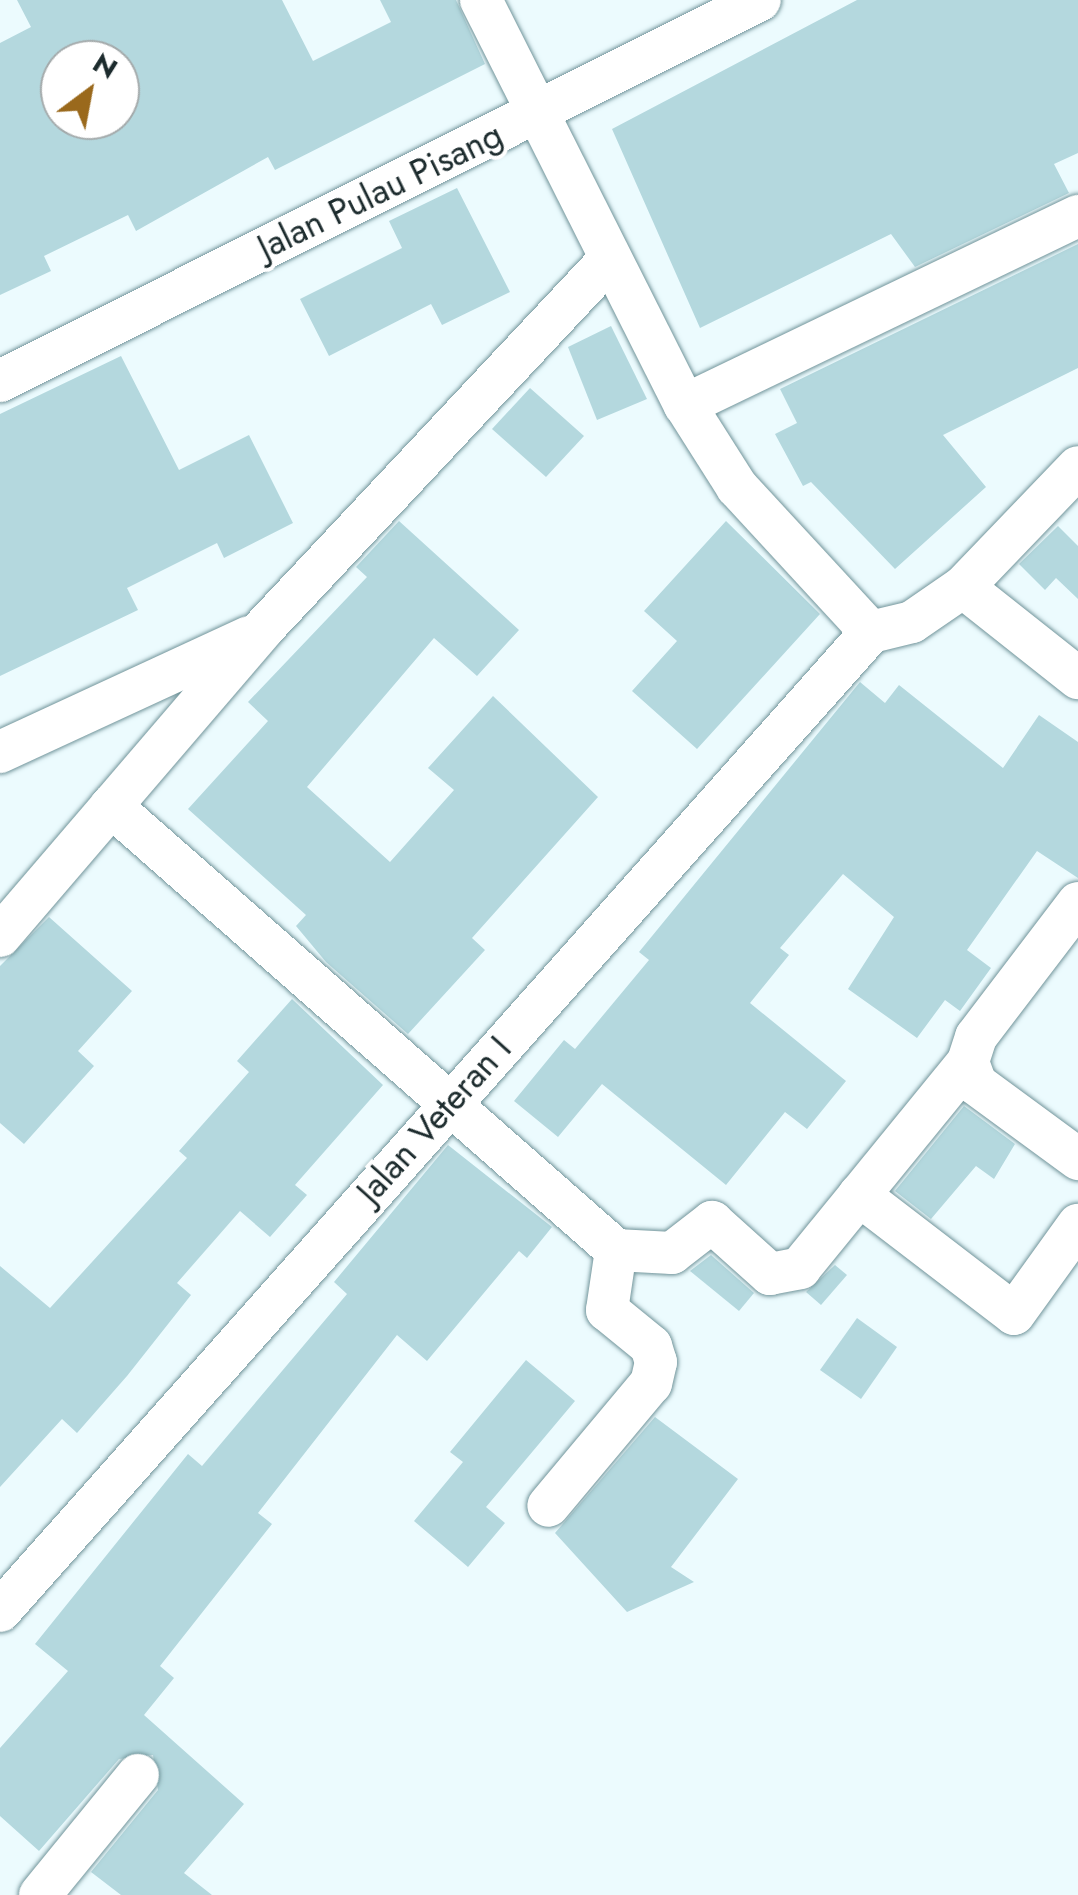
<!DOCTYPE html>
<html>
<head>
<meta charset="utf-8">
<style>
  body { margin:0 }
  #map { position:relative; width:1078px; height:1895px; overflow:hidden; background:#ecfbfe; font-family:Jost,sans-serif }
  div>[style] { position:absolute }
  [style*='--x'] { left:calc(var(--x)*1px); top:calc(var(--y)*1px); width:calc(var(--w)*1px); rotate:calc(var(--a)*1deg) }
  .building>* { inset:0; background:#b4d8de }
  .roads { filter:drop-shadow(0 0 2px #71949a) drop-shadow(0 0 2px #71949a) }
  .minor>* { height:42px; margin:-21px; padding:0 21px; transform-origin:21px; border-radius:21px; background:#fff }
  span { translate:-50% -50%; white-space:nowrap; text-align:center; line-height:1.15; -webkit-text-stroke:8px #fff; paint-order:stroke }
  .street-label { font-size:35px; color:#1c2b2d }
  .north { position:absolute; left:40px; top:40px; width:100px; height:100px; box-sizing:border-box; background:#fff; border:2px solid #a4aaab; border-radius:50%; rotate:32deg; font-size:28px; font-weight:700; line-height:40px; text-align:center; color:#1c2b2d }
  .north::after { content:''; display:block; margin:auto; width:35px; height:45px; background:#9a691c; clip-path:polygon(50% 0,100% 100%,50% 72%,0 100%) }
</style>
</head>
<body>
<div id="map">
  <div class="building">
    <i style="clip-path:polygon(evenodd,17px 0,282px 0,313px 61px,391px 22px,380px 0,456px 0,485px 64px,275px 170px,268px 157px,136px 231px,128px 215px,44px 256px,51px 271px,0 295px,0 43px,31px 27px,17px 0,60px 60px,120px 60px,120px 120px,60px 120px,60px 60px)"></i>
    <i style="clip-path:polygon(857px 0,1078px 0,1078px 153px,1054px 164px,1069px 193px,915px 267px,891px 234px,700px 328px,612px 129px)"></i>
    <i style="clip-path:polygon(457px 188px,510px 292px,442px 325px,431px 304px,329px 356px,300px 299px,402px 248px,389px 221px)"></i>
    <i style="clip-path:polygon(1078px 244px,1078px 368px,943px 435px,986px 487px,895px 569px,811px 482px,803px 486px,775px 434px,797px 423px,780px 389px)"></i>
    <i style="clip-path:polygon(611px 326px,647px 399px,597px 420px,568px 347px)"></i>
    <i style="clip-path:polygon(121px 356px,179px 470px,249px 435px,293px 523px,224px 558px,217px 543px,127px 588px,138px 610px,0 676px,0 414px)"></i>
    <i style="clip-path:polygon(530px 388px,584px 436px,546px 477px,492px 429px)"></i>
    <i style="clip-path:polygon(399px 521px,519px 630px,477px 676px,434px 638px,307px 787px,390px 862px,454px 790px,428px 768px,493px 696px,598px 797px,472px 938px,485px 950px,408px 1034px,326px 962px,296px 926px,306px 915px,188px 809px,268px 721px,248px 702px,367px 577px,356px 567px)"></i>
    <i style="clip-path:polygon(726px 521px,820px 614px,697px 749px,632px 691px,677px 641px,644px 611px)"></i>
    <i style="clip-path:polygon(1058px 526px,1078px 546px,1078px 599px,1056px 578px,1045px 590px,1019px 564px)"></i>
    <i style="clip-path:polygon(860px 682px,885px 703px,899px 685px,1003px 768px,1039px 715px,1078px 742px,1078px 878px,1037px 851px,967px 950px,991px 968px,960px 1011px,945px 1000px,917px 1038px,848px 989px,894px 917px,843px 874px,780px 948px,789px 955px,750px 1003px,846px 1081px,807px 1129px,785px 1112px,726px 1185px,602px 1084px,558px 1137px,514px 1101px,564px 1040px,575px 1049px,649px 960px,639px 952px)"></i>
    <i style="clip-path:polygon(49px 917px,132px 991px,78px 1051px,94px 1066px,24px 1144px,0 1123px,0 966px)"></i>
    <i style="clip-path:polygon(292px 999px,383px 1085px,295px 1185px,307px 1195px,270px 1237px,240px 1211px,177px 1283px,191px 1295px,127px 1376px,77px 1433px,62px 1419px,0 1487px,0 1266px,50px 1308px,187px 1158px,179px 1151px,249px 1072px,237px 1061px)"></i>
    <i style="clip-path:polygon(964px 1106px,1015px 1144px,994px 1179px,976px 1166px,931px 1219px,895px 1191px)"></i>
    <i style="clip-path:polygon(448px 1145px,552px 1227px,527px 1258px,519px 1251px,427px 1361px,397px 1335px,258px 1513px,272px 1524px,160px 1666px,174px 1678px,144px 1715px,244px 1804px,184px 1873px,212px 1895px,121px 1895px,91px 1872px,158px 1790px,153px 1755px,119px 1759px,39px 1851px,0 1816px,0 1748px,68px 1671px,35px 1644px,188px 1454px,202px 1466px,347px 1294px,334px 1282px)"></i>
    <i style="clip-path:polygon(711px 1255px,754px 1293px,739px 1311px,690px 1271px)"></i>
    <i style="clip-path:polygon(835px 1265px,847px 1275px,821px 1305px,806px 1292px)"></i>
    <i style="clip-path:polygon(857px 1318px,897px 1347px,861px 1399px,820px 1370px)"></i>
    <i style="clip-path:polygon(526px 1360px,575px 1401px,486px 1507px,505px 1523px,468px 1567px,414px 1521px,463px 1462px,450px 1452px)"></i>
    <i style="clip-path:polygon(655px 1417px,738px 1479px,671px 1567px,694px 1582px,627px 1612px,555px 1533px)"></i>
  </div>
  <div class="roads">
    <div class="minor">
      <i style="--x:481;--y:0;--w:453;--a:63.3"></i>
      <i style="--x:685;--y:405;--w:97;--a:57.6"></i>
      <i style="--x:737;--y:487;--w:197;--a:47.3"></i>
      <i style="--x:0;--y:381;--w:850;--a:-26.63"></i>
      <i style="--x:685;--y:405;--w:436;--a:-25.7"></i>
      <i style="--x:963;--y:587;--w:147;--a:38.4"></i>
      <i style="--x:871;--y:632;--w:42;--a:-13.7"></i>
      <i style="--x:912;--y:622;--w:62;--a:-34.5"></i>
      <i style="--x:963;--y:587;--w:166;--a:-46.2"></i>
      <i style="--x:0;--y:752;--w:274;--a:-24.8"></i>
      <i style="--x:111;--y:806;--w:672;--a:41.32"></i>
      <i style="--x:616;--y:1250;--w:61;--a:98.5"></i>
      <i style="--x:607;--y:1310;--w:57;--a:39.3"></i>
      <i style="--x:651;--y:1346;--w:17;--a:73"></i>
      <i style="--x:656;--y:1362;--w:22;--a:103"></i>
      <i style="--x:651;--y:1383;--w:160;--a:129.9"></i>
      <i style="--x:1078;--y:903;--w:168;--a:127.3"></i>
      <i style="--x:976;--y:1037;--w:26;--a:108"></i>
      <i style="--x:968;--y:1062;--w:23;--a:70"></i>
      <i style="--x:976;--y:1084;--w:127;--a:36.3"></i>
      <i style="--x:0;--y:936;--w:401;--a:-49.4"></i>
      <i style="--x:261;--y:631;--w:509;--a:-46.83"></i>
      <i style="--x:859;--y:1195;--w:195;--a:37.5"></i>
      <i style="--x:1014;--y:1314;--w:110;--a:-54.3"></i>
      <i style="--x:616;--y:1250;--w:56;--a:3.1"></i>
      <i style="--x:672;--y:1253;--w:51;--a:-37.8"></i>
      <i style="--x:712;--y:1222;--w:78;--a:41.9"></i>
      <i style="--x:770;--y:1274;--w:31;--a:-11"></i>
      <i style="--x:800;--y:1268;--w:266;--a:-50.8"></i>
      <i style="--x:0;--y:1611;--w:1310;--a:-48.34"></i>
      <i style="--x:40;--y:1895;--w:155;--a:-50.8"></i>
    </div>
  </div>
  <div class="street-label">
    <span style="left:380px;top:191px;rotate:-26deg">Jalan Pulau Pisang</span>
    <span style="left:434px;top:1120px;rotate:-48deg">Jalan Veteran I</span>
  </div>
  <div class="north">N</div>
</div>
</body>
</html>
